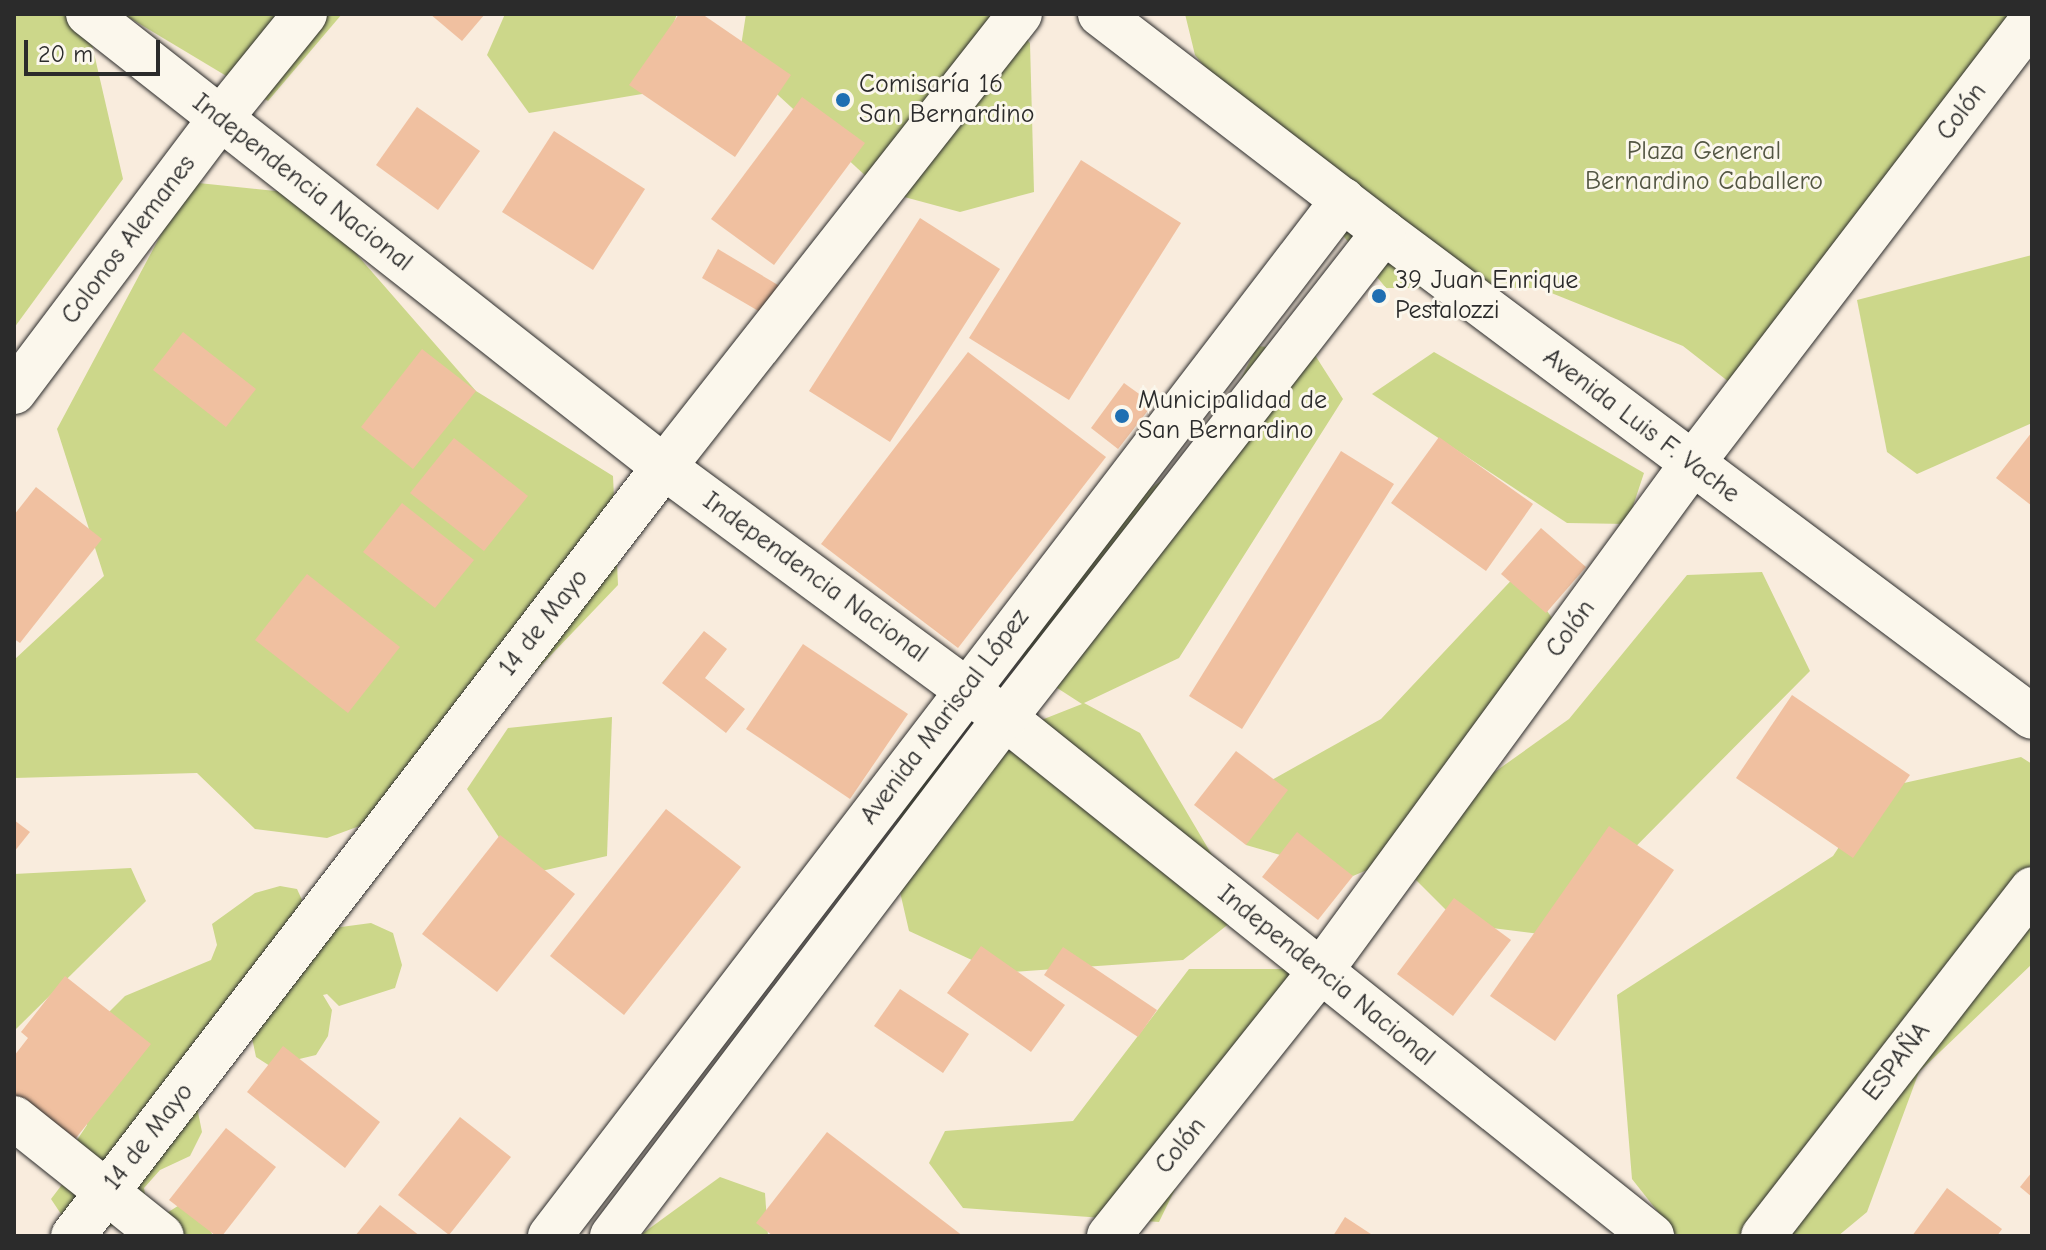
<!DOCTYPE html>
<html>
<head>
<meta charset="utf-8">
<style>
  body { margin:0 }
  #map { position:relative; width:2046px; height:1250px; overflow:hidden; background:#f9ecdd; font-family:"Comic Neue",sans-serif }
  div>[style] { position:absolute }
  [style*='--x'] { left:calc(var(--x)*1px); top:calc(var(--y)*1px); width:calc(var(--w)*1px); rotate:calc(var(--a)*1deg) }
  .green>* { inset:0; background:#ccd78a }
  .building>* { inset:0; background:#f0c0a0 }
  .roads { filter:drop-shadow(0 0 2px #2b2b2b) drop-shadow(0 0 2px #2b2b2b) }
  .street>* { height:44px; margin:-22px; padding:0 22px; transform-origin:22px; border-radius:22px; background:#fbf7ec }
  .secondary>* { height:44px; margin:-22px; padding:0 22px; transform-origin:22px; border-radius:22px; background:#fbf7ec }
  .dots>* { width:22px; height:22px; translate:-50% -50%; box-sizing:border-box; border:4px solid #fbf7ec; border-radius:50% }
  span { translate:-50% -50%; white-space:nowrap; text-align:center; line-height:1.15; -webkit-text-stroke:6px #fbf7ec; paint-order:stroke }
  .poi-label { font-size:26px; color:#2b2b2b }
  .left { translate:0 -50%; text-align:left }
  .street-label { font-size:26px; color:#2b2b2b }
  .park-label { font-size:26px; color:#535643 }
  .frame { position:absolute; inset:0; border:16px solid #2b2b2b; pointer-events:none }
  .scale { position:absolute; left:24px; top:40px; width:136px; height:36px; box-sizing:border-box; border:4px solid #2b2b2b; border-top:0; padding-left:10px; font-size:24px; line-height:28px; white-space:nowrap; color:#2b2b2b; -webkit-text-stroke:6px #fbf7ec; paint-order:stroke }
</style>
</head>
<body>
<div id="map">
  <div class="green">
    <i style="clip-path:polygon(14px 14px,77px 14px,90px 36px,123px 179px,14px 328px)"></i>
    <i style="clip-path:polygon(123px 14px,342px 14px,268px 101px)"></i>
    <i style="clip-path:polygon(505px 14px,677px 14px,648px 93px,529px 113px,487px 55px)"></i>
    <i style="clip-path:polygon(746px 14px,1001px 14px,1030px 43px,1034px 192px,960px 212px,882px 191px,739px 59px)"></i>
    <i style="clip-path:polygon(1185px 14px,2024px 14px,1729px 382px,1683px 346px,1539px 288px,1386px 288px,1195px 55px)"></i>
    <i style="clip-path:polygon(189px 182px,304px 194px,476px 391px,613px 476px,618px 585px,403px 810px,327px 838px,255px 829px,197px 773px,14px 778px,14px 660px,104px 576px,57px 429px)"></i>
    <i style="clip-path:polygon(2032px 255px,2032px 423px,1917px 474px,1887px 452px,1857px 300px)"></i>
    <i style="clip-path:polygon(1257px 346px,1313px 352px,1343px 399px,1179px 658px,1084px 703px,1140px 733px,1245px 911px,1183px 960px,1000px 973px,909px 931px,888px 840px,927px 765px,1082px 704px,1020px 664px,1052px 557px,1207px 449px)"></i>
    <i style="clip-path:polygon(1434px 352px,1644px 473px,1627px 524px,1567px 523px,1372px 394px)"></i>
    <i style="clip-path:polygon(1520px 571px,1571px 646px,1461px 796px,1569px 719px,1687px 575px,1762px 572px,1810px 671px,1548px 935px,1460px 924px,1405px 869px,1409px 852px,1353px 876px,1246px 845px,1252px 791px,1381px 719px)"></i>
    <i style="clip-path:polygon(612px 717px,607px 856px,524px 875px,467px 789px,508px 728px)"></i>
    <i style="clip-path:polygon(2021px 757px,2032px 764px,2032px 964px,1919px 1072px,1867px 1212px,1838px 1236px,1677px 1236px,1632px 1179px,1617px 995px,1833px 856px,1877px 789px)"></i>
    <i style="clip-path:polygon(131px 868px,146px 901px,14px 1031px,14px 874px)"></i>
    <i style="clip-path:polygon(280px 886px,297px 889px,314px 926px,326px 929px,371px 923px,393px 933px,402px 965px,395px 988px,339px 1006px,327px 994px,323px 995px,332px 1010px,328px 1036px,316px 1055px,270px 1066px,256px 1057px,252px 1038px,197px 1107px,202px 1132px,190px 1156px,160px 1170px,144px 1188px,146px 1202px,113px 1226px,85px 1230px,69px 1226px,51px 1199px,67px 1178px,71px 1149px,87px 1125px,86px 1109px,106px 1015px,125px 996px,211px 960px,217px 945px,212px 924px,255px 893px)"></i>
    <i style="clip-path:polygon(1189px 969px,1304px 969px,1218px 1101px,1159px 1222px,963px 1208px,929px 1163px,945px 1131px,1073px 1121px)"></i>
    <i style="clip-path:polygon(720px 1177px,765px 1193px,768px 1236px,639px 1236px)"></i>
    <i style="clip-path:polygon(181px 1204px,203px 1215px,213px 1236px,123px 1236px,126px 1228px,162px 1216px)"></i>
  </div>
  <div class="building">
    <i style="clip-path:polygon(430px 14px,485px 14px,462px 41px)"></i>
    <i style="clip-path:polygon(679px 14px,702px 14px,791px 75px,735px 157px,629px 85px)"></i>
    <i style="clip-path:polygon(802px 97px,865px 143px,774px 265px,711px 219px)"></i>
    <i style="clip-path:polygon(417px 107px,480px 151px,438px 210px,376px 165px)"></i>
    <i style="clip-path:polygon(554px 131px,645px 189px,593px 270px,502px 212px)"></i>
    <i style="clip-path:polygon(1081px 160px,1181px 223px,1069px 400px,969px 338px)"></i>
    <i style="clip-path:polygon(920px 218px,1000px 269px,890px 442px,809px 391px)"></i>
    <i style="clip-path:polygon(718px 249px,788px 291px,772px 319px,702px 278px)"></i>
    <i style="clip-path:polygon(183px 332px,256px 389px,226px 427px,153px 370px)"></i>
    <i style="clip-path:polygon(422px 349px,476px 391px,413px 469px,361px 427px)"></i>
    <i style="clip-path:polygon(968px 352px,1106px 457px,958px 648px,821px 544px)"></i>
    <i style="clip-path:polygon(1124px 383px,1153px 404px,1118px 449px,1091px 428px)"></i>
    <i style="clip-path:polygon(2032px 432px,2032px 506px,1996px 478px)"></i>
    <i style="clip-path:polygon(1439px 437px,1533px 504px,1486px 571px,1391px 503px)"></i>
    <i style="clip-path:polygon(454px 438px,528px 496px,484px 551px,410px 493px)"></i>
    <i style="clip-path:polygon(1341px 451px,1394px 484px,1242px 729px,1189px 696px)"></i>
    <i style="clip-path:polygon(36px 487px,102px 539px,20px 643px,14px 639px,14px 515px)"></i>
    <i style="clip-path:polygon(402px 503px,474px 560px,435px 608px,363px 552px)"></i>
    <i style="clip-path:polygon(1541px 528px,1586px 567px,1546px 613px,1501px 574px)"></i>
    <i style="clip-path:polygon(307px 574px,400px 647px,348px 713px,255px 640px)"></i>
    <i style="clip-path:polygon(704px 631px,727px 649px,705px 678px,745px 709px,726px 733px,662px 683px)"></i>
    <i style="clip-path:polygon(803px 644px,908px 714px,850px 799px,746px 729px)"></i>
    <i style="clip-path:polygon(1792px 695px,1910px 775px,1853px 858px,1736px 778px)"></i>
    <i style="clip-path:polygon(1236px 751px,1288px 790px,1246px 845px,1194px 805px)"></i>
    <i style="clip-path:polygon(666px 809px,741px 867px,624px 1015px,550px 956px)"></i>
    <i style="clip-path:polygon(14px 820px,30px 832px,14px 852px)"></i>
    <i style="clip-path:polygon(1609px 826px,1674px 870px,1555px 1041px,1490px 996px)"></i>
    <i style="clip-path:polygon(1297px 832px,1353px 876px,1318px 920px,1262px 877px)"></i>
    <i style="clip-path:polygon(500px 835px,575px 894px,497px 992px,422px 934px)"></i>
    <i style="clip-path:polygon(1454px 898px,1511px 940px,1453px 1016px,1397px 974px)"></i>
    <i style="clip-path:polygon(981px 946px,1065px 1005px,1031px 1052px,947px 993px)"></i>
    <i style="clip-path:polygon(1063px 947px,1157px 1010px,1138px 1037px,1044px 975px)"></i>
    <i style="clip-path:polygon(65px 976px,151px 1044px,68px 1148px,14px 1105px,14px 1056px,28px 1038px,21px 1032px)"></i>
    <i style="clip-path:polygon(900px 989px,969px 1034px,943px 1073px,874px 1026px)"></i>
    <i style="clip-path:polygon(283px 1046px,380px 1122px,345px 1168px,247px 1092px)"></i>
    <i style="clip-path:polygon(460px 1117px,511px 1157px,449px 1235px,398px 1195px)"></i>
    <i style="clip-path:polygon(226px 1128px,276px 1167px,222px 1236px,216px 1236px,169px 1200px)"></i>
    <i style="clip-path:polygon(827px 1132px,963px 1236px,773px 1236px,756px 1223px)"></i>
    <i style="clip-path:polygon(2032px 1172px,2032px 1197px,2020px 1187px)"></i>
    <i style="clip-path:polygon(1947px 1188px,2002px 1229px,1997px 1236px,1912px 1236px)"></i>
    <i style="clip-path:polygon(380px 1205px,420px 1236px,355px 1236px)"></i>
    <i style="clip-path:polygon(1345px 1217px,1374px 1236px,1333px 1236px)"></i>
  </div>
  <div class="roads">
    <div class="street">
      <i style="--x:88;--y:14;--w:733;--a:38.18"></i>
      <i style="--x:664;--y:467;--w:423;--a:36.4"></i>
      <i style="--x:1005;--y:718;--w:829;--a:38.68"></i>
      <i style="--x:1384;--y:232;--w:809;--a:36.81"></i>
      <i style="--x:14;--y:392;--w:342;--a:-53"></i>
      <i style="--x:220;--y:119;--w:135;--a:-51"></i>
      <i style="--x:14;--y:1118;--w:189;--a:38.6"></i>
      <i style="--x:73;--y:1236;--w:970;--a:-52.46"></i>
      <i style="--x:664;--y:467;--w:576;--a:-51.84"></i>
      <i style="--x:1109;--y:1236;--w:338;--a:-51.4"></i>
      <i style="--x:1320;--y:972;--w:630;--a:-53.79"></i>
      <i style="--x:1692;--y:464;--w:559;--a:-52.56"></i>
      <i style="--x:1763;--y:1236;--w:439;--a:-52.2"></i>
    </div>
    <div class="secondary">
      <i style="--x:550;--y:1236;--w:1305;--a:-52.57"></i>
      <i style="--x:612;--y:1236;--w:650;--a:-52.81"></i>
      <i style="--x:1005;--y:718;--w:616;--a:-52.05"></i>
      <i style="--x:1384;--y:232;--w:358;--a:-142.5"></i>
    </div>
  </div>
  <div class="dots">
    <i style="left:843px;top:100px;background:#1f6fb2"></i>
    <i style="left:1379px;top:296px;background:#1f6fb2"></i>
    <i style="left:1122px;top:416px;background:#1f6fb2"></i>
  </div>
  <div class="poi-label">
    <span class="left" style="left:859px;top:100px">Comisaría 16<br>San Bernardino</span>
    <span class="left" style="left:1395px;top:296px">39 Juan Enrique<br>Pestalozzi</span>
    <span class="left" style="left:1138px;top:416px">Municipalidad de<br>San Bernardino</span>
  </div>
  <div class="street-label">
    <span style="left:1962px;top:112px;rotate:-53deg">Colón</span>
    <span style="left:302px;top:183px;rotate:38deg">Independencia Nacional</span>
    <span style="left:129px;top:240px;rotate:-53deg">Colonos Alemanes</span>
    <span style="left:1641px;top:426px;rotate:37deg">Avenida Luis F. Vache</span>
    <span style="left:815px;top:578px;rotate:36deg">Independencia Nacional</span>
    <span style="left:544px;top:623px;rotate:-52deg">14 de Mayo</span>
    <span style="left:1571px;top:629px;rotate:-54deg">Colón</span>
    <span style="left:945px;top:717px;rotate:-53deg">Avenida Mariscal López</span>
    <span style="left:1326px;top:976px;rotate:39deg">Independencia Nacional</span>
    <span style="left:1897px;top:1062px;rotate:-52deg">ESPAÑA</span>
    <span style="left:149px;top:1137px;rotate:-52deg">14 de Mayo</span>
    <span style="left:1181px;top:1146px;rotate:-51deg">Colón</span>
  </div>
  <div class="park-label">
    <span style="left:1704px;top:167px">Plaza General<br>Bernardino Caballero</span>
  </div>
  <div class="frame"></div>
  <div class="scale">20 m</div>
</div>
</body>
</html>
